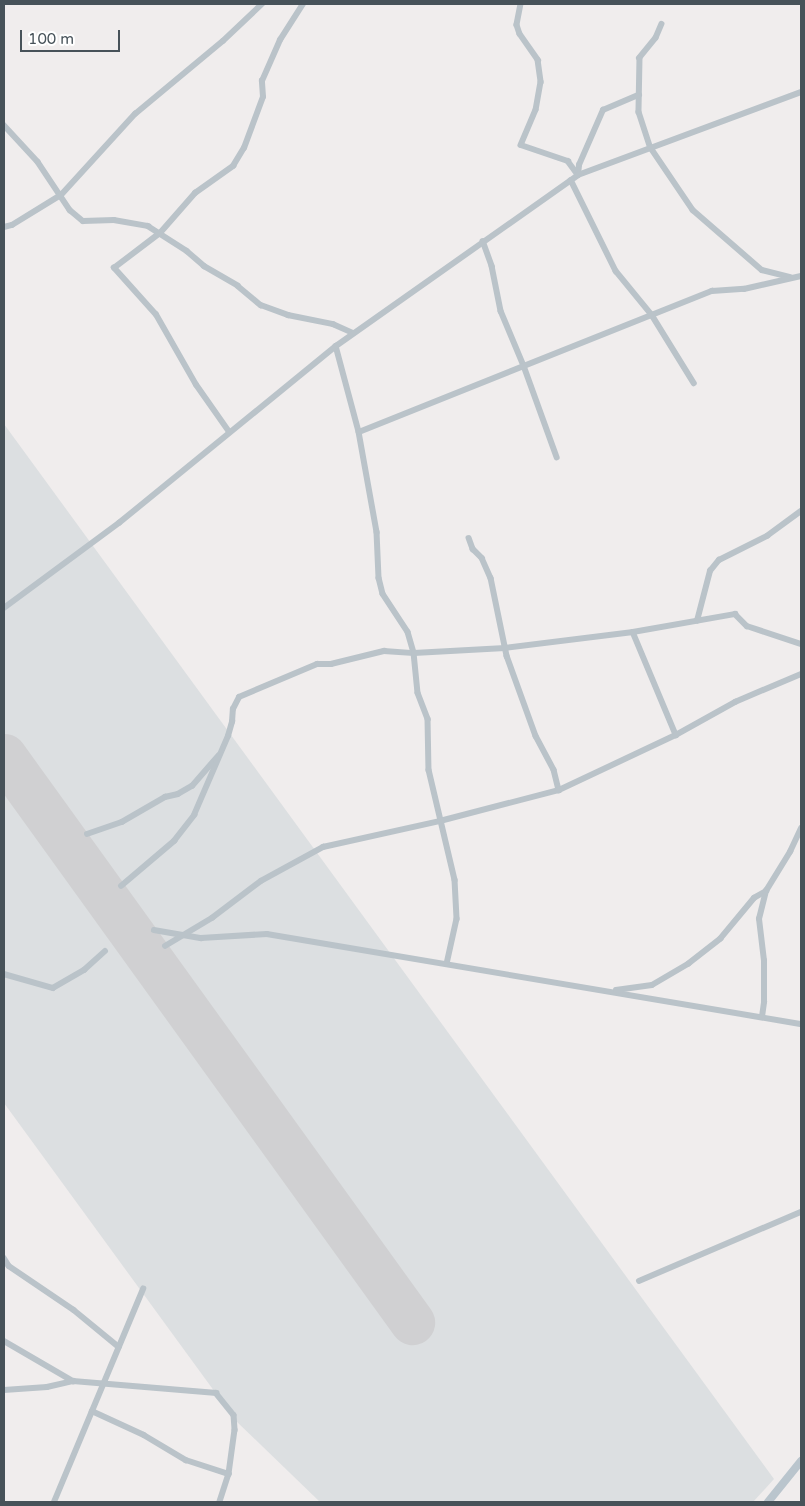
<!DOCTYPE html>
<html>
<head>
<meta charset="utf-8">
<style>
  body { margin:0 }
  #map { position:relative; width:805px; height:1506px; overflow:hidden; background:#f0eded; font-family:"Varela Round",sans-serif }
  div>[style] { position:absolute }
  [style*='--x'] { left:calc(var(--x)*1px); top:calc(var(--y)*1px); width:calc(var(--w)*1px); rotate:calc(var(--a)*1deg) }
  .airport>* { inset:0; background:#dcdfe1 }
  .runway>* { height:45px; margin:-22.5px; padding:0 22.5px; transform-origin:22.5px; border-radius:22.5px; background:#d0d0d2 }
  .street>* { height:5.5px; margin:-2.75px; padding:0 2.75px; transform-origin:2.75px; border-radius:2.75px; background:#bac3c9 }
  .secondary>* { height:8px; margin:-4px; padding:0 4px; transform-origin:4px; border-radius:4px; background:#bac5cd }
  span { translate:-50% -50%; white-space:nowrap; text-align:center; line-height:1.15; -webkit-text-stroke:4px #fff; paint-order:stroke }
  .frame { position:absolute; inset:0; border:5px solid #475259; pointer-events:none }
  .scale { position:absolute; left:20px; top:30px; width:100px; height:22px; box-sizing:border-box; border:2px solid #475259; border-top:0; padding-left:6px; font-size:15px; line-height:18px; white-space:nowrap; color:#475259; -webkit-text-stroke:4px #fff; paint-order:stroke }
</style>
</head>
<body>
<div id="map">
  <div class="airport">
    <i style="clip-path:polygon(4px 424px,774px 1479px,753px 1502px,320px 1502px,236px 1421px,4px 1103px)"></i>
  </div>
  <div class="runway">
    <i style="--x:4;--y:756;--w:698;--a:54.21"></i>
  </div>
  <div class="street">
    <i style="--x:521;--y:4;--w:21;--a:101"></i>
    <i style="--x:517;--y:25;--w:9;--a:72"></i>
    <i style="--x:520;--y:34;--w:32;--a:55"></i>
    <i style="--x:538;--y:60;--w:22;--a:82"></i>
    <i style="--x:541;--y:82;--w:28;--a:100"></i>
    <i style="--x:536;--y:110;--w:38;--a:113"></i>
    <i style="--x:521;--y:145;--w:50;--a:18.8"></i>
    <i style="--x:568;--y:161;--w:17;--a:54"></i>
    <i style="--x:662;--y:24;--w:15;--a:113"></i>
    <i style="--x:656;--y:38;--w:26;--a:129"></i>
    <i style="--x:640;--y:58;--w:54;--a:91.1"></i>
    <i style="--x:639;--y:112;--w:38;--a:72"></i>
    <i style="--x:651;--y:148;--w:75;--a:55.9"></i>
    <i style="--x:693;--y:210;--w:91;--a:41"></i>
    <i style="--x:762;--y:270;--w:29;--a:14"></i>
    <i style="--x:4;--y:125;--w:50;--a:47.4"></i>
    <i style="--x:38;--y:162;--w:58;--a:56.3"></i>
    <i style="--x:70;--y:210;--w:17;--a:40"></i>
    <i style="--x:83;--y:221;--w:31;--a:-2"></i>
    <i style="--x:114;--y:220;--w:35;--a:10"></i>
    <i style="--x:148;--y:226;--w:46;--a:32.7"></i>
    <i style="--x:187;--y:251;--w:23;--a:41"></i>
    <i style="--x:204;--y:266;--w:39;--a:30"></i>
    <i style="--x:238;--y:286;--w:30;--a:40"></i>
    <i style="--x:261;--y:305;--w:29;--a:20"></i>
    <i style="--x:288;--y:315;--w:46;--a:11.3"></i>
    <i style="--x:333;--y:324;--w:22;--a:24"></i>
    <i style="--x:578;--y:175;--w:10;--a:-84"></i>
    <i style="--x:579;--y:165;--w:60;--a:-66.4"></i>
    <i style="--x:603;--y:110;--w:39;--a:-23"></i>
    <i style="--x:571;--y:180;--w:102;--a:63.7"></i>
    <i style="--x:616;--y:271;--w:57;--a:50.7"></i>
    <i style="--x:652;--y:315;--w:80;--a:58.3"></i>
    <i style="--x:4;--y:227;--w:8;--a:-14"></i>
    <i style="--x:12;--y:225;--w:57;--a:-31.5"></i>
    <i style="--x:61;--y:195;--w:110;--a:-47.6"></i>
    <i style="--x:135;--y:114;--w:114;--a:-39.7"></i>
    <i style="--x:223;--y:41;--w:54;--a:-43.5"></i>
    <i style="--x:483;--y:241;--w:27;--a:70"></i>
    <i style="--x:492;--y:266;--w:46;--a:78.7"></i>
    <i style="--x:501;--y:311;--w:60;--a:67.3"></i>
    <i style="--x:524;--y:366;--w:97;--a:70.1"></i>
    <i style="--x:336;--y:346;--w:89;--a:75"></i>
    <i style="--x:359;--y:432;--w:102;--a:79.8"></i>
    <i style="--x:377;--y:532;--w:46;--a:87.5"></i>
    <i style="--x:379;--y:578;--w:16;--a:76"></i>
    <i style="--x:383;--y:594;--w:45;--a:56.7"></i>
    <i style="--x:408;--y:632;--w:22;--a:74"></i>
    <i style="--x:414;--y:653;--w:40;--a:84.3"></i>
    <i style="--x:418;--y:693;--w:28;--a:69"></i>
    <i style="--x:428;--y:719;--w:51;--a:88.9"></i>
    <i style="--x:429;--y:770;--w:113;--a:76.7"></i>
    <i style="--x:455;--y:880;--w:39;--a:87"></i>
    <i style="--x:457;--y:919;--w:46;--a:102.5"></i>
    <i style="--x:229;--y:432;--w:57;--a:-125.1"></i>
    <i style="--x:196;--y:385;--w:81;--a:-119.7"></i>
    <i style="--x:156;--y:315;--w:63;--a:-131.8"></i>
    <i style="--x:114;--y:268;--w:58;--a:-37.3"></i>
    <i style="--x:160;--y:233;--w:53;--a:-48.8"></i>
    <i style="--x:195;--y:193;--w:47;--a:-35.4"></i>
    <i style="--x:233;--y:166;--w:21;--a:-59"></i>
    <i style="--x:244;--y:148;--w:54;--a:-69.6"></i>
    <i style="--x:263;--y:97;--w:16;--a:-94"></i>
    <i style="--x:262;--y:81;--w:45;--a:-66.3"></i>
    <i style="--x:280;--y:40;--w:43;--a:-57.4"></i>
    <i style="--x:359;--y:432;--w:380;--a:-21.8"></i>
    <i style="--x:712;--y:291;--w:32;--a:-4"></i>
    <i style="--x:744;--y:289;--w:58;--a:-12.8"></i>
    <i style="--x:469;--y:538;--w:12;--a:70"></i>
    <i style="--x:473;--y:549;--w:13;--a:45"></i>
    <i style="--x:482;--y:558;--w:22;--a:66"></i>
    <i style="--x:491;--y:578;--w:80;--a:78.4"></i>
    <i style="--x:507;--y:656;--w:85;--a:70.1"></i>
    <i style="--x:536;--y:736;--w:38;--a:62"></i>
    <i style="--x:554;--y:770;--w:21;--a:76"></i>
    <i style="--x:4;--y:608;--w:143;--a:-36.5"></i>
    <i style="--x:119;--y:523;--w:280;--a:-39.2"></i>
    <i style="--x:336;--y:346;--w:296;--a:-35.2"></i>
    <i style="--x:578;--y:175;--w:238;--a:-20.4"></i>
    <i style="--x:697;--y:621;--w:52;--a:-75.4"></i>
    <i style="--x:710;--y:571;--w:14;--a:-51"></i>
    <i style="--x:719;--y:560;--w:54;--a:-26.6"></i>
    <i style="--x:767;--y:536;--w:42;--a:-36.3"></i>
    <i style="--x:633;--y:632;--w:112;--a:67.3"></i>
    <i style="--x:87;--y:834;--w:37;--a:-19"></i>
    <i style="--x:122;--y:822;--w:50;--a:-30.2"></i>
    <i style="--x:165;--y:797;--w:13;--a:-13"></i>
    <i style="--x:178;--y:794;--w:16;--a:-30"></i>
    <i style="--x:192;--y:786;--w:40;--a:-49"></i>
    <i style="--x:121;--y:886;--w:70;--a:-40.3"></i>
    <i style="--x:174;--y:841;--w:33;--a:-52"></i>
    <i style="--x:194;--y:815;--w:86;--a:-66.7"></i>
    <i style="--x:228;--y:736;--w:15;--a:-74"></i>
    <i style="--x:232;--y:722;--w:13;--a:-86"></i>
    <i style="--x:233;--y:709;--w:13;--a:-63"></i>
    <i style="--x:239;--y:697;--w:85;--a:-22.9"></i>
    <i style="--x:317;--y:664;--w:14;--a:0"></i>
    <i style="--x:331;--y:664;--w:55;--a:-13.8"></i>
    <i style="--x:384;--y:651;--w:30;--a:4"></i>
    <i style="--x:414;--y:653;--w:91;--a:-3.1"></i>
    <i style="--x:505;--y:648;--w:129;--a:-7.1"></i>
    <i style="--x:633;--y:632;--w:104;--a:-10"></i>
    <i style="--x:735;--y:614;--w:17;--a:45"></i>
    <i style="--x:747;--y:626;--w:57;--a:18.4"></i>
    <i style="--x:154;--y:930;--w:48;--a:9.7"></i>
    <i style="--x:201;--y:938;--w:66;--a:-3.5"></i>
    <i style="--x:267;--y:934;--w:542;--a:9.57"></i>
    <i style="--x:165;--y:946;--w:55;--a:-30.8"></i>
    <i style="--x:212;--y:918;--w:61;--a:-37.1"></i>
    <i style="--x:261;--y:881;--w:71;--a:-28.7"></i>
    <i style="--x:323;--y:847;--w:120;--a:-12.5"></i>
    <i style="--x:440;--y:821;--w:123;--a:-14.6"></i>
    <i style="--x:559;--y:790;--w:129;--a:-25.2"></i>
    <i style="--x:676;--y:735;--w:68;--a:-29.2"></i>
    <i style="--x:735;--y:702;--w:72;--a:-23"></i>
    <i style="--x:4;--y:974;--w:51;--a:15.9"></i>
    <i style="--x:53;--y:988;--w:36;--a:-30"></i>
    <i style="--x:84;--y:970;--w:28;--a:-42"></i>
    <i style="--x:616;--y:990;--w:36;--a:-8"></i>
    <i style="--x:652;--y:985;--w:42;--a:-30.3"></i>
    <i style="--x:688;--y:964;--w:41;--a:-38"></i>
    <i style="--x:720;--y:939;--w:53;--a:-50.3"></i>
    <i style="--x:754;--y:898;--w:14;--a:-30"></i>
    <i style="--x:766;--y:891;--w:46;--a:-58.4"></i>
    <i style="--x:790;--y:852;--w:26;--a:-65"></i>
    <i style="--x:762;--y:1017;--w:15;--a:-82"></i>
    <i style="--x:764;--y:1002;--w:41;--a:-90"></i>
    <i style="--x:764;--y:961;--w:42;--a:-96.8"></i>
    <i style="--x:759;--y:919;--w:29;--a:-76"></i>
    <i style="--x:4;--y:1258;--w:9;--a:58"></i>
    <i style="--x:9;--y:1266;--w:78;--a:34.1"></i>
    <i style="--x:74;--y:1310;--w:58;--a:39.4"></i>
    <i style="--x:639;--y:1281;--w:176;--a:-23.1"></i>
    <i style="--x:4;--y:1341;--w:80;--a:30.1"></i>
    <i style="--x:73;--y:1381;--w:144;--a:4.8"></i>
    <i style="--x:216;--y:1393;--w:28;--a:51"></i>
    <i style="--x:234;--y:1415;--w:15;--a:86"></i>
    <i style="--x:235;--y:1430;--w:44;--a:97.8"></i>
    <i style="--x:229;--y:1474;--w:29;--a:108"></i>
    <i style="--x:4;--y:1390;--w:43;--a:-4"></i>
    <i style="--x:47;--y:1387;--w:27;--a:-13"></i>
    <i style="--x:92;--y:1411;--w:57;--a:24.8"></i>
    <i style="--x:144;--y:1435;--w:49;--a:30.8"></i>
    <i style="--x:186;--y:1460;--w:45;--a:18"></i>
    <i style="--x:54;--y:1502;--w:231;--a:-67.3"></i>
  </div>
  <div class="secondary">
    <i style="--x:768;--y:1502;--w:53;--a:-51.2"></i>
  </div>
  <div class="frame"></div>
  <div class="scale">100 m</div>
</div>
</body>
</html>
